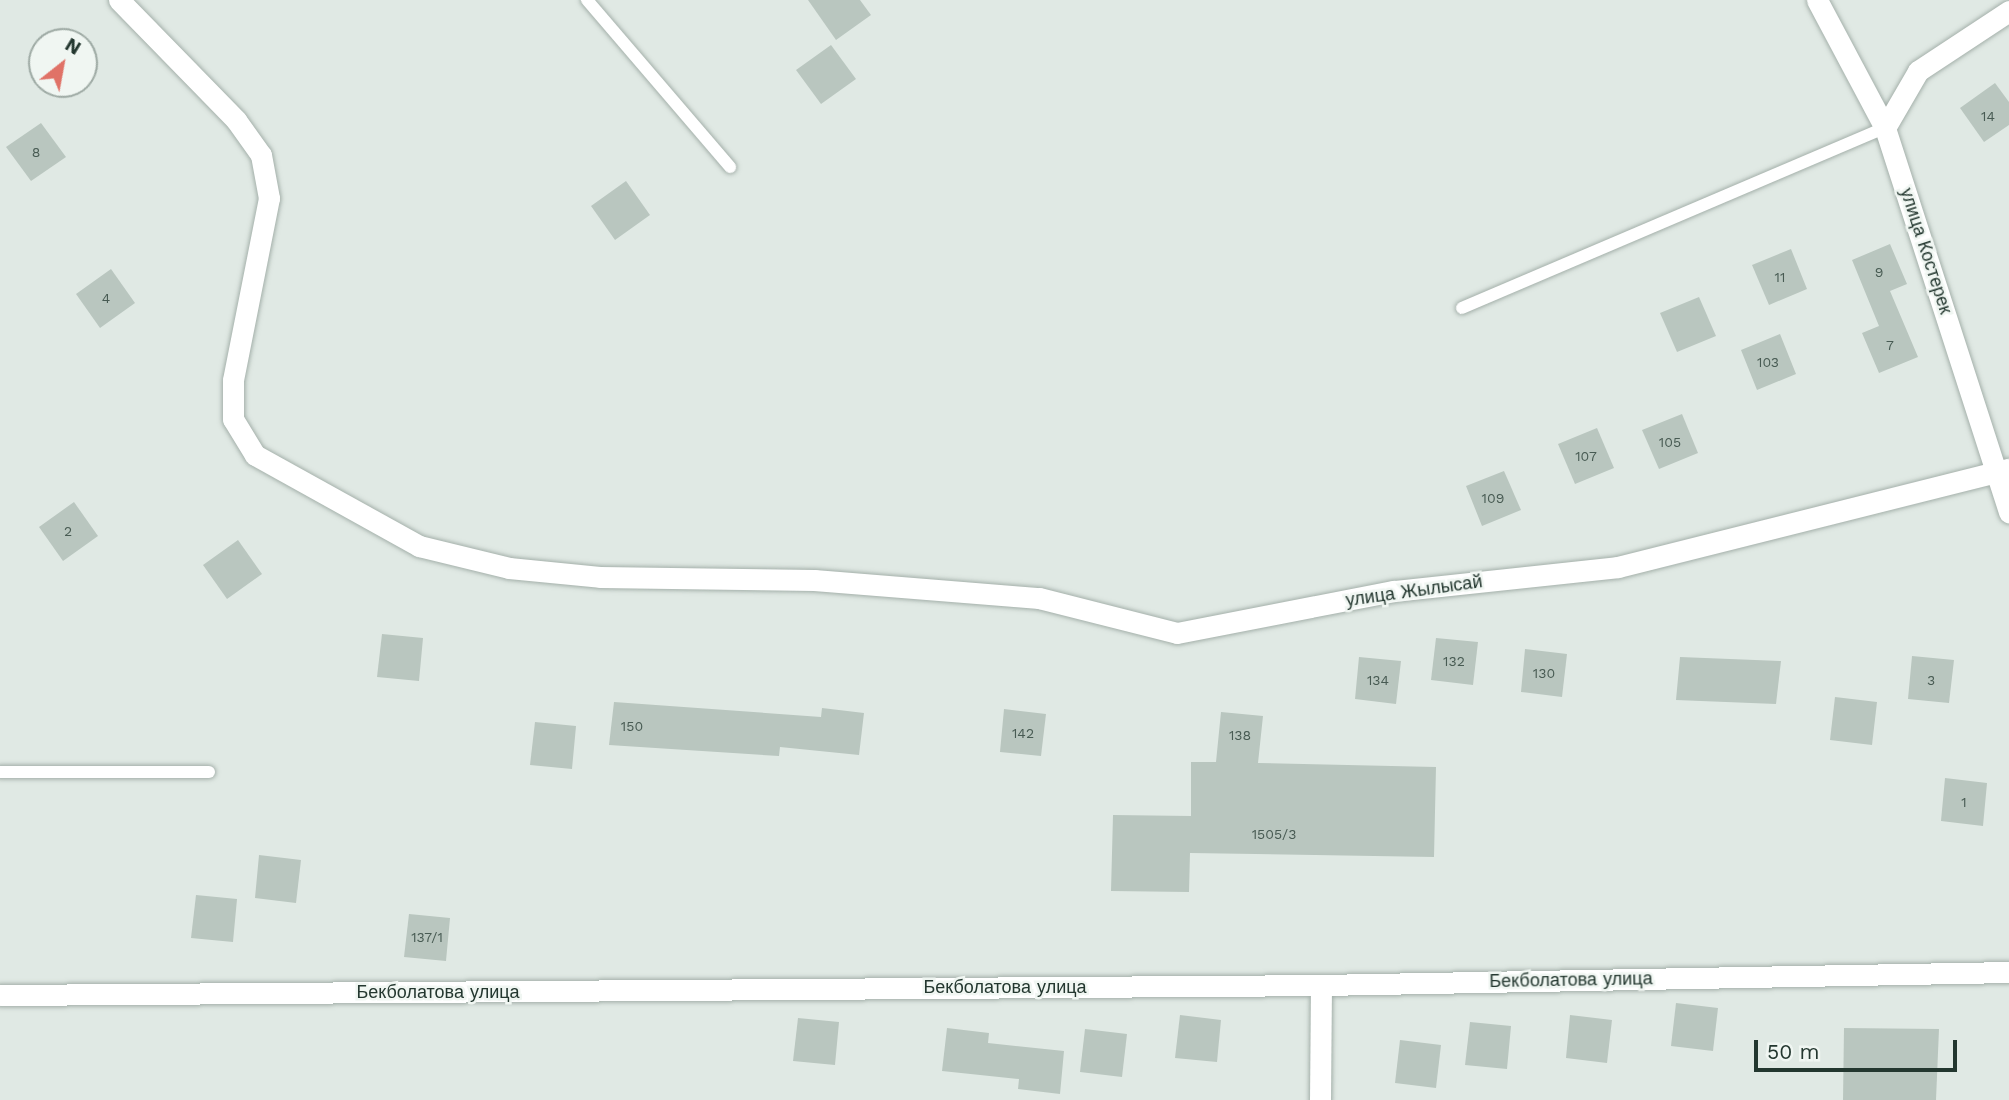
<!DOCTYPE html>
<html>
<head>
<meta charset="utf-8">
<style>
  body { margin:0 }
  #map { position:relative; width:2009px; height:1100px; overflow:hidden; background:#e0e9e4; font-family:"Work Sans",sans-serif }
  div>[style] { position:absolute }
  [style*='--x'] { left:calc(var(--x)*1px); top:calc(var(--y)*1px); width:calc(var(--w)*1px); rotate:calc(var(--a)*1deg) }
  .building>* { inset:0; background:#b9c6bf }
  .roads { filter:drop-shadow(0 0 2px #a4b0aa) drop-shadow(0 0 2px #a4b0aa) }
  .lane>* { height:12px; margin:-6px; padding:0 6px; transform-origin:6px; border-radius:6px; background:#fff }
  .street>* { height:21px; margin:-10.5px; padding:0 10.5px; transform-origin:10.5px; border-radius:10.5px; background:#fff }
  .secondary>* { height:21px; margin:-10.5px; padding:0 10.5px; transform-origin:10.5px; border-radius:10.5px; background:#fff }
  span { translate:-50% -50%; white-space:nowrap; text-align:center; line-height:1.15; -webkit-text-stroke:5px #f0f6f2; paint-order:stroke }
  .number-label { font-size:14px; color:#485b53 }
  .number-label span { -webkit-text-stroke-width:0 }
  .street-label { font-size:18px; color:#23372f }
  .north { position:absolute; left:28px; top:28px; width:70px; height:70px; box-sizing:border-box; background:#f0f6f2; border:2px solid #9eaaa4; border-radius:50%; rotate:31deg; font-size:19px; font-weight:700; line-height:28px; text-align:center; color:#23372f }
  .north::after { content:''; display:block; margin:auto; width:24px; height:32px; background:#e07267; clip-path:polygon(50% 0,100% 100%,50% 72%,0 100%) }
  .scale { position:absolute; left:1754px; top:1040px; width:203px; height:32px; box-sizing:border-box; border:4px solid #23372f; border-top:0; padding-left:9px; font-size:21px; line-height:24px; white-space:nowrap; color:#23372f; -webkit-text-stroke:5px #f0f6f2; paint-order:stroke }
</style>
</head>
<body>
<div id="map">
  <div class="building">
    <i style="clip-path:polygon(808px 0,860px 0,871px 15px,836px 40px)"></i>
    <i style="clip-path:polygon(831px 45px,856px 79px,821px 104px,796px 70px)"></i>
    <i style="clip-path:polygon(1995px 83px,2009px 102px,2009px 125px,1984px 142px,1960px 108px)"></i>
    <i style="clip-path:polygon(41px 123px,66px 157px,31px 181px,6px 147px)"></i>
    <i style="clip-path:polygon(626px 181px,650px 215px,615px 240px,591px 206px)"></i>
    <i style="clip-path:polygon(1890px 244px,1907px 284px,1890px 291px,1918px 357px,1879px 373px,1862px 333px,1879px 326px,1852px 260px)"></i>
    <i style="clip-path:polygon(1791px 249px,1807px 289px,1769px 305px,1752px 265px)"></i>
    <i style="clip-path:polygon(111px 269px,135px 303px,100px 328px,76px 294px)"></i>
    <i style="clip-path:polygon(1699px 297px,1716px 336px,1677px 352px,1660px 313px)"></i>
    <i style="clip-path:polygon(1780px 334px,1796px 374px,1757px 390px,1741px 350px)"></i>
    <i style="clip-path:polygon(1682px 414px,1698px 453px,1659px 469px,1642px 430px)"></i>
    <i style="clip-path:polygon(1597px 428px,1614px 468px,1575px 484px,1558px 444px)"></i>
    <i style="clip-path:polygon(1504px 471px,1521px 510px,1482px 526px,1466px 486px)"></i>
    <i style="clip-path:polygon(74px 502px,98px 536px,63px 561px,39px 527px)"></i>
    <i style="clip-path:polygon(238px 540px,262px 574px,227px 599px,203px 565px)"></i>
    <i style="clip-path:polygon(382px 634px,423px 638px,419px 681px,377px 677px)"></i>
    <i style="clip-path:polygon(1436px 638px,1478px 642px,1473px 685px,1431px 680px)"></i>
    <i style="clip-path:polygon(1525px 649px,1567px 654px,1562px 697px,1521px 692px)"></i>
    <i style="clip-path:polygon(1912px 656px,1954px 660px,1949px 703px,1908px 699px)"></i>
    <i style="clip-path:polygon(1359px 657px,1401px 661px,1396px 704px,1355px 699px)"></i>
    <i style="clip-path:polygon(1680px 657px,1781px 661px,1776px 704px,1676px 700px)"></i>
    <i style="clip-path:polygon(1835px 697px,1877px 702px,1872px 745px,1830px 740px)"></i>
    <i style="clip-path:polygon(614px 702px,821px 717px,822px 708px,864px 713px,859px 755px,780px 747px,779px 756px,609px 745px)"></i>
    <i style="clip-path:polygon(1004px 709px,1046px 714px,1041px 756px,1000px 752px)"></i>
    <i style="clip-path:polygon(1221px 712px,1263px 716px,1258px 763px,1436px 767px,1434px 857px,1190px 853px,1189px 892px,1111px 891px,1113px 815px,1191px 816px,1191px 762px,1216px 762px)"></i>
    <i style="clip-path:polygon(535px 722px,576px 726px,572px 769px,530px 765px)"></i>
    <i style="clip-path:polygon(1945px 778px,1987px 783px,1983px 826px,1941px 821px)"></i>
    <i style="clip-path:polygon(259px 855px,301px 860px,296px 903px,255px 898px)"></i>
    <i style="clip-path:polygon(196px 895px,237px 899px,233px 942px,191px 938px)"></i>
    <i style="clip-path:polygon(409px 914px,450px 918px,446px 961px,404px 957px)"></i>
    <i style="clip-path:polygon(1676px 1003px,1718px 1008px,1713px 1051px,1671px 1046px)"></i>
    <i style="clip-path:polygon(1180px 1015px,1221px 1020px,1217px 1062px,1175px 1058px)"></i>
    <i style="clip-path:polygon(1570px 1015px,1612px 1020px,1607px 1063px,1566px 1058px)"></i>
    <i style="clip-path:polygon(798px 1018px,839px 1022px,835px 1065px,793px 1061px)"></i>
    <i style="clip-path:polygon(1470px 1022px,1511px 1026px,1507px 1069px,1465px 1065px)"></i>
    <i style="clip-path:polygon(947px 1028px,989px 1033px,988px 1043px,1064px 1051px,1060px 1094px,1018px 1089px,1019px 1079px,942px 1071px)"></i>
    <i style="clip-path:polygon(1844px 1028px,1939px 1029px,1936px 1100px,1843px 1100px)"></i>
    <i style="clip-path:polygon(1085px 1029px,1127px 1034px,1122px 1077px,1080px 1072px)"></i>
    <i style="clip-path:polygon(1400px 1040px,1441px 1045px,1436px 1088px,1395px 1083px)"></i>
  </div>
  <div class="roads">
    <div class="lane">
      <i style="--x:587;--y:0;--w:220;--a:49.4"></i>
      <i style="--x:1462;--y:308;--w:460;--a:-23.1"></i>
      <i style="--x:0;--y:772;--w:209;--a:0"></i>
    </div>
    <div class="street">
      <i style="--x:119;--y:0;--w:168;--a:45.7"></i>
      <i style="--x:236;--y:120;--w:43;--a:54.5"></i>
      <i style="--x:261;--y:155;--w:44;--a:79.5"></i>
      <i style="--x:269;--y:198;--w:186;--a:101.2"></i>
      <i style="--x:233;--y:380;--w:39;--a:90"></i>
      <i style="--x:233;--y:419;--w:42;--a:58.6"></i>
      <i style="--x:255;--y:455;--w:188;--a:29"></i>
      <i style="--x:419;--y:546;--w:93;--a:13.7"></i>
      <i style="--x:509;--y:568;--w:91;--a:5.6"></i>
      <i style="--x:600;--y:577;--w:214;--a:0.8"></i>
      <i style="--x:814;--y:580;--w:226;--a:4.6"></i>
      <i style="--x:1039;--y:598;--w:142;--a:14.2"></i>
      <i style="--x:1177;--y:633;--w:221;--a:-11"></i>
      <i style="--x:1394;--y:591;--w:225;--a:-6.1"></i>
      <i style="--x:1618;--y:567;--w:403;--a:-14.1"></i>
      <i style="--x:1817;--y:0;--w:145;--a:62"></i>
      <i style="--x:1885;--y:128;--w:404;--a:72.1"></i>
      <i style="--x:1885;--y:128;--w:66;--a:-59.9"></i>
      <i style="--x:1918;--y:71;--w:109;--a:-33.4"></i>
      <i style="--x:1320;--y:1100;--w:115;--a:-89.5"></i>
    </div>
    <div class="secondary">
      <i style="--x:0;--y:995;--w:1321;--a:-0.43"></i>
      <i style="--x:1321;--y:985;--w:688;--a:-1.08"></i>
    </div>
  </div>
  <div class="number-label">
    <span style="left:1988px;top:116px">14</span>
    <span style="left:36px;top:152px">8</span>
    <span style="left:1879px;top:272px">9</span>
    <span style="left:1780px;top:277px">11</span>
    <span style="left:106px;top:298px">4</span>
    <span style="left:1890px;top:345px">7</span>
    <span style="left:1768px;top:362px">103</span>
    <span style="left:1670px;top:442px">105</span>
    <span style="left:1586px;top:456px">107</span>
    <span style="left:1493px;top:498px">109</span>
    <span style="left:68px;top:531px">2</span>
    <span style="left:1454px;top:661px">132</span>
    <span style="left:1544px;top:673px">130</span>
    <span style="left:1378px;top:680px">134</span>
    <span style="left:1931px;top:680px">3</span>
    <span style="left:632px;top:726px">150</span>
    <span style="left:1023px;top:733px">142</span>
    <span style="left:1240px;top:735px">138</span>
    <span style="left:1964px;top:802px">1</span>
    <span style="left:1274px;top:834px">1505/3</span>
    <span style="left:427px;top:937px">137/1</span>
  </div>
  <div class="street-label">
    <span style="left:1926px;top:251px;rotate:72deg">улица Костерек</span>
    <span style="left:1414px;top:591px;rotate:-8deg">улица Жылысай</span>
    <span style="left:1571px;top:980px;rotate:-1deg">Бекболатова улица</span>
    <span style="left:1005px;top:987px">Бекболатова улица</span>
    <span style="left:438px;top:992px">Бекболатова улица</span>
  </div>
  <div class="north">N</div>
  <div class="scale">50 m</div>
</div>
</body>
</html>
